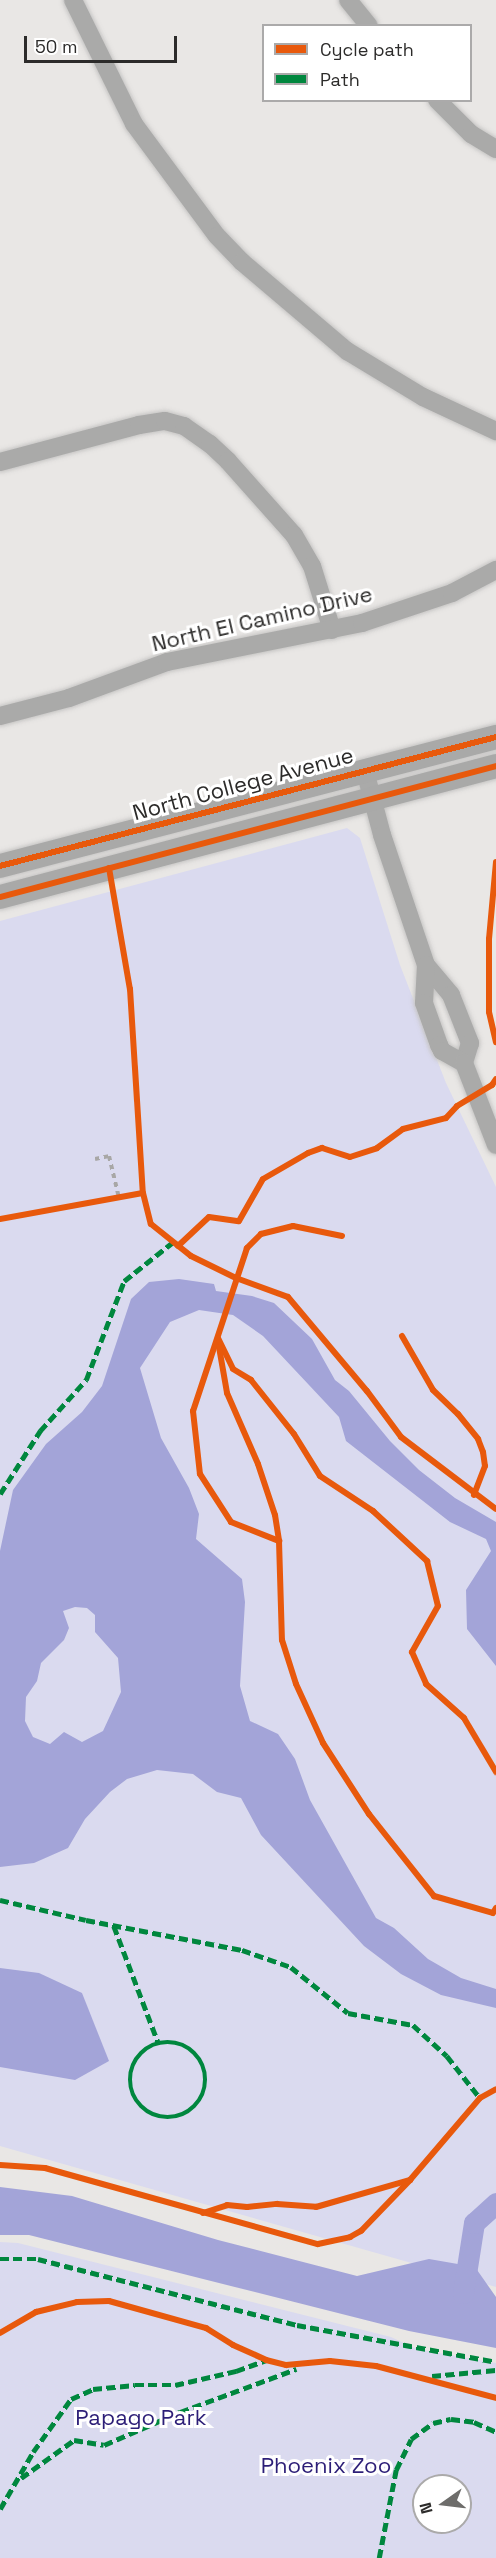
<!DOCTYPE html>
<html>
<head>
<meta charset="utf-8">
<style>
  body { margin:0 }
  #map { position:relative; width:496px; height:2558px; overflow:hidden; background:#e9e7e5; font-family:"Space Grotesk",sans-serif }
  div>[style] { position:absolute }
  [style*='--x'] { left:calc(var(--x)*1px); top:calc(var(--y)*1px); width:calc(var(--w)*1px); rotate:calc(var(--a)*1deg) }
  .green>* { inset:0; background:#dadaef }
  .water>* { inset:0; background:#a3a4d8 }
  .canal>* { height:21px; margin:-10.5px; padding:0 10.5px; transform-origin:10.5px; border-radius:10.5px; background:#a3a4d8 }
  .path>* { height:4px; margin-top:-2px; transform-origin:0; background:repeating-linear-gradient(90deg,#a8a7a6 0 4.5px,transparent 0 9px) }
  .roads { filter:drop-shadow(0 0 2px #c6c5c4) drop-shadow(0 0 2px #c6c5c4) }
  .street>* { height:18px; margin:-9px; padding:0 9px; transform-origin:9px; border-radius:9px; background:#aaaaa9 }
  .secondary>* { height:24px; margin:-12px; padding:0 12px; transform-origin:12px; border-radius:12px; background:#a9a9a8 }
  .quiet>* { height:4.5px; margin-top:-2.25px; transform-origin:0; background:repeating-linear-gradient(90deg,#00873e 0 9px,transparent 0 13.5px) }
  .quiet>.ring { margin:-2.25px; padding:0; box-sizing:content-box; background:none; border:4.5px solid #00873e; border-radius:50% }
  .cycleway>* { height:6px; margin:-3px; padding:0 3px; transform-origin:3px; border-radius:3px; background:#e8590c }
  span { translate:-50% -50%; white-space:nowrap; text-align:center; line-height:1.15; -webkit-text-stroke:6px #fff; paint-order:stroke }
  .street-label { font-size:22px; color:#2c2b2a }
  .park-label { font-size:22px; color:#2c1e77 }
  .legend { position:absolute; left:262px; top:24px; width:210px; height:78px; box-sizing:border-box; background:#fff; border:2px solid #abaaaa; margin:0; padding:8px 10px; list-style:none; font-size:18px; color:#2c2b2a }
  .legend li { display:flex; align-items:center; gap:12px; height:30px }
  .legend b { width:30px; border:2px solid #abaaaa }
  .north { position:absolute; left:412px; top:2474px; width:60px; height:60px; box-sizing:border-box; background:#fff; border:2px solid #abaaaa; border-radius:50%; rotate:256deg; font-size:16px; font-weight:700; line-height:24px; text-align:center; color:#2c2b2a }
  .north::after { content:''; display:block; margin:auto; width:21px; height:27px; background:#6e6d6b; clip-path:polygon(50% 0,100% 100%,50% 72%,0 100%) }
  .scale { position:absolute; left:24px; top:36px; width:153px; height:27px; box-sizing:border-box; border:3px solid #2c2b2a; border-top:0; padding-left:8px; font-size:18px; line-height:21px; white-space:nowrap; color:#2c2b2a; -webkit-text-stroke:4px #fff; paint-order:stroke }
</style>
</head>
<body>
<div id="map">
  <div class="green">
    <i style="clip-path:polygon(347px 828px,360px 838px,400px 965px,446px 1083px,496px 1187px,496px 2287px,0 2146px,0 921px)"></i>
    <i style="clip-path:polygon(evenodd,0 2242px,18px 2243px,391px 2337px,417px 2349px,496px 2363px,496px 2558px,0 2558px,0 2242px,424px 2486px,460px 2486px,460px 2522px,424px 2522px,424px 2486px)"></i>
  </div>
  <div class="water">
    <i style="clip-path:polygon(evenodd,179px 1279px,214px 1284px,216px 1291px,252px 1296px,274px 1303px,312px 1339px,335px 1380px,349px 1391px,390px 1441px,419px 1470px,455px 1498px,496px 1522px,496px 1666px,467px 1629px,466px 1590px,491px 1551px,486px 1539px,450px 1522px,346px 1441px,339px 1417px,263px 1336px,233px 1315px,199px 1310px,170px 1322px,140px 1368px,161px 1438px,189px 1488px,199px 1514px,196px 1539px,242px 1579px,245px 1602px,240px 1686px,250px 1721px,278px 1734px,295px 1759px,310px 1800px,376px 1918px,394px 1928px,428px 1959px,461px 1978px,496px 1989px,496px 2008px,441px 1995px,401px 1974px,364px 1946px,261px 1835px,241px 1798px,217px 1792px,193px 1774px,157px 1770px,127px 1779px,110px 1792px,85px 1819px,68px 1848px,34px 1863px,0 1867px,0 1551px,13px 1490px,46px 1444px,82px 1412px,102px 1386px,131px 1299px,149px 1282px,179px 1279px,75px 1607px,87px 1608px,95px 1615px,95px 1632px,118px 1658px,121px 1692px,103px 1731px,82px 1742px,64px 1732px,50px 1744px,33px 1737px,25px 1721px,26px 1697px,37px 1681px,41px 1663px,64px 1640px,69px 1628px,63px 1611px,75px 1607px)"></i>
    <i style="clip-path:polygon(0 1968px,39px 1973px,82px 1993px,109px 2061px,75px 2080px,0 2067px)"></i>
    <i style="clip-path:polygon(0 2187px,72px 2196px,218px 2240px,357px 2276px,429px 2259px,475px 2267px,496px 2297px,496px 2348px,409px 2331px,29px 2235px,0 2235px)"></i>
  </div>
  <div class="canal">
    <i style="--x:463;--y:2293;--w:71;--a:-81.1"></i>
    <i style="--x:474;--y:2223;--w:30;--a:-42"></i>
  </div>
  <div class="path">
    <i style="--x:95;--y:1159;--w:14;--a:-12"></i>
    <i style="--x:109;--y:1156;--w:43;--a:76.6"></i>
  </div>
  <div class="roads">
    <div class="street">
      <i style="--x:73;--y:0;--w:138;--a:63.8"></i>
      <i style="--x:134;--y:124;--w:139;--a:53.5"></i>
      <i style="--x:217;--y:236;--w:36;--a:46"></i>
      <i style="--x:242;--y:262;--w:138;--a:40.3"></i>
      <i style="--x:347;--y:351;--w:89;--a:31.2"></i>
      <i style="--x:423;--y:397;--w:81;--a:25"></i>
      <i style="--x:348;--y:0;--w:33;--a:51"></i>
      <i style="--x:437;--y:100;--w:48;--a:45"></i>
      <i style="--x:471;--y:134;--w:29;--a:31"></i>
      <i style="--x:0;--y:462;--w:144;--a:-14.9"></i>
      <i style="--x:139;--y:425;--w:26;--a:-9"></i>
      <i style="--x:165;--y:421;--w:20;--a:15"></i>
      <i style="--x:184;--y:426;--w:32;--a:35"></i>
      <i style="--x:210;--y:444;--w:25;--a:43"></i>
      <i style="--x:228;--y:461;--w:99;--a:48.3"></i>
      <i style="--x:294;--y:535;--w:36;--a:60"></i>
      <i style="--x:312;--y:566;--w:67;--a:72.6"></i>
      <i style="--x:0;--y:716;--w:71;--a:-14.6"></i>
      <i style="--x:69;--y:698;--w:104;--a:-20.2"></i>
      <i style="--x:167;--y:662;--w:199;--a:-11.3"></i>
      <i style="--x:362;--y:623;--w:95;--a:-18.4"></i>
      <i style="--x:452;--y:593;--w:50;--a:-27.6"></i>
      <i style="--x:365;--y:771;--w:66;--a:75.1"></i>
      <i style="--x:382;--y:835;--w:137;--a:71.3"></i>
      <i style="--x:426;--y:965;--w:39;--a:50"></i>
      <i style="--x:451;--y:995;--w:52;--a:68.4"></i>
      <i style="--x:470;--y:1043;--w:21;--a:107"></i>
      <i style="--x:426;--y:965;--w:38;--a:93"></i>
      <i style="--x:424;--y:1003;--w:45;--a:70.3"></i>
      <i style="--x:439;--y:1045;--w:7;--a:63"></i>
      <i style="--x:442;--y:1051;--w:25;--a:29"></i>
      <i style="--x:464;--y:1063;--w:88;--a:68.7"></i>
    </div>
    <div class="secondary">
      <i style="--x:0;--y:866;--w:513;--a:-14.58"></i>
      <i style="--x:0;--y:897;--w:513;--a:-14.79"></i>
    </div>
  </div>
  <div class="quiet">
    <i style="--x:0;--y:1494;--w:75;--a:-57.6"></i>
    <i style="--x:40;--y:1431;--w:69;--a:-48"></i>
    <i style="--x:86;--y:1380;--w:106;--a:-69"></i>
    <i style="--x:124;--y:1281;--w:63;--a:-38.5"></i>
    <i style="--x:0;--y:1900;--w:88;--a:13.1"></i>
    <i style="--x:86;--y:1920;--w:159;--a:10.9"></i>
    <i style="--x:242;--y:1950;--w:52;--a:19.1"></i>
    <i style="--x:291;--y:1967;--w:73;--a:38.9"></i>
    <i style="--x:348;--y:2013;--w:66;--a:10.5"></i>
    <i style="--x:413;--y:2025;--w:46;--a:42.4"></i>
    <i style="--x:447;--y:2056;--w:53;--a:51.8"></i>
    <i style="--x:114;--y:1926;--w:124;--a:69.2"></i>
    <i class="ring" style="left:130px;top:2042px;width:71.5px;height:71.5px"></i>
    <i style="--x:0;--y:2259;--w:38;--a:0"></i>
    <i style="--x:38;--y:2259;--w:267;--a:14.3"></i>
    <i style="--x:297;--y:2325;--w:202;--a:10.5"></i>
    <i style="--x:432;--y:2376;--w:64;--a:-5.4"></i>
    <i style="--x:21;--y:2478;--w:65;--a:-35.6"></i>
    <i style="--x:74;--y:2440;--w:30;--a:9"></i>
    <i style="--x:104;--y:2445;--w:83;--a:-23.5"></i>
    <i style="--x:180;--y:2412;--w:124;--a:-20.3"></i>
    <i style="--x:0;--y:2509;--w:66;--a:-59.9"></i>
    <i style="--x:33;--y:2452;--w:65;--a:-54.4"></i>
    <i style="--x:71;--y:2399;--w:24;--a:-24"></i>
    <i style="--x:93;--y:2389;--w:42;--a:-5.4"></i>
    <i style="--x:135;--y:2385;--w:40;--a:0"></i>
    <i style="--x:175;--y:2385;--w:63;--a:-12.9"></i>
    <i style="--x:236;--y:2371;--w:32;--a:-20"></i>
    <i style="--x:379;--y:2558;--w:90;--a:-79.1"></i>
    <i style="--x:396;--y:2470;--w:34;--a:-64"></i>
    <i style="--x:411;--y:2439;--w:27;--a:-36"></i>
    <i style="--x:433;--y:2423;--w:18;--a:-13"></i>
    <i style="--x:451;--y:2419;--w:23;--a:7"></i>
    <i style="--x:474;--y:2422;--w:24;--a:24"></i>
  </div>
  <div class="cycleway">
    <i style="--x:496;--y:862;--w:77;--a:95.2"></i>
    <i style="--x:489;--y:939;--w:73;--a:90"></i>
    <i style="--x:489;--y:1012;--w:31;--a:77"></i>
    <i style="--x:0;--y:866;--w:513;--a:-14.58"></i>
    <i style="--x:109;--y:868;--w:123;--a:80.2"></i>
    <i style="--x:130;--y:989;--w:204;--a:86.4"></i>
    <i style="--x:143;--y:1193;--w:32;--a:76"></i>
    <i style="--x:151;--y:1224;--w:51;--a:38.7"></i>
    <i style="--x:191;--y:1256;--w:50;--a:26.1"></i>
    <i style="--x:236;--y:1278;--w:55;--a:20.1"></i>
    <i style="--x:288;--y:1297;--w:123;--a:50"></i>
    <i style="--x:367;--y:1391;--w:57;--a:53.5"></i>
    <i style="--x:401;--y:1437;--w:119;--a:37.2"></i>
    <i style="--x:0;--y:897;--w:513;--a:-14.79"></i>
    <i style="--x:0;--y:1219;--w:145;--a:-10.3"></i>
    <i style="--x:342;--y:1236;--w:50;--a:-168.5"></i>
    <i style="--x:293;--y:1226;--w:33;--a:166"></i>
    <i style="--x:261;--y:1234;--w:20;--a:135"></i>
    <i style="--x:247;--y:1248;--w:172;--a:108.3"></i>
    <i style="--x:193;--y:1411;--w:63;--a:83.7"></i>
    <i style="--x:200;--y:1474;--w:57;--a:57.1"></i>
    <i style="--x:231;--y:1522;--w:52;--a:21.6"></i>
    <i style="--x:279;--y:1541;--w:99;--a:88.3"></i>
    <i style="--x:282;--y:1640;--w:46;--a:72.3"></i>
    <i style="--x:296;--y:1684;--w:65;--a:65.4"></i>
    <i style="--x:323;--y:1743;--w:85;--a:57.1"></i>
    <i style="--x:369;--y:1814;--w:105;--a:51.6"></i>
    <i style="--x:434;--y:1896;--w:61;--a:16.1"></i>
    <i style="--x:493;--y:1913;--w:6;--a:-59"></i>
    <i style="--x:178;--y:1246;--w:42;--a:-43.1"></i>
    <i style="--x:209;--y:1217;--w:30;--a:8"></i>
    <i style="--x:239;--y:1221;--w:48;--a:-60.3"></i>
    <i style="--x:263;--y:1179;--w:52;--a:-30"></i>
    <i style="--x:308;--y:1153;--w:15;--a:-20"></i>
    <i style="--x:322;--y:1148;--w:29;--a:18"></i>
    <i style="--x:350;--y:1157;--w:28;--a:-18"></i>
    <i style="--x:377;--y:1148;--w:32;--a:-36"></i>
    <i style="--x:403;--y:1129;--w:44;--a:-14.3"></i>
    <i style="--x:446;--y:1118;--w:16;--a:-47"></i>
    <i style="--x:457;--y:1106;--w:41;--a:-31"></i>
    <i style="--x:492;--y:1085;--w:7;--a:-56"></i>
    <i style="--x:402;--y:1336;--w:62;--a:60.1"></i>
    <i style="--x:433;--y:1390;--w:35;--a:44"></i>
    <i style="--x:458;--y:1414;--w:32;--a:51"></i>
    <i style="--x:478;--y:1439;--w:14;--a:69"></i>
    <i style="--x:483;--y:1452;--w:14;--a:82"></i>
    <i style="--x:485;--y:1466;--w:31;--a:111"></i>
    <i style="--x:218;--y:1338;--w:34;--a:64"></i>
    <i style="--x:233;--y:1369;--w:21;--a:31"></i>
    <i style="--x:251;--y:1380;--w:69;--a:51.5"></i>
    <i style="--x:294;--y:1434;--w:49;--a:58.2"></i>
    <i style="--x:320;--y:1476;--w:64;--a:33.4"></i>
    <i style="--x:373;--y:1511;--w:74;--a:42.8"></i>
    <i style="--x:427;--y:1561;--w:46;--a:76.3"></i>
    <i style="--x:438;--y:1606;--w:53;--a:119.5"></i>
    <i style="--x:412;--y:1652;--w:35;--a:66"></i>
    <i style="--x:426;--y:1684;--w:51;--a:41.8"></i>
    <i style="--x:464;--y:1718;--w:63;--a:59.3"></i>
    <i style="--x:219;--y:1347;--w:47;--a:80.1"></i>
    <i style="--x:227;--y:1393;--w:77;--a:66.4"></i>
    <i style="--x:258;--y:1464;--w:54;--a:71.6"></i>
    <i style="--x:275;--y:1515;--w:26;--a:81"></i>
    <i style="--x:0;--y:2165;--w:45;--a:3.8"></i>
    <i style="--x:45;--y:2168;--w:283;--a:15.6"></i>
    <i style="--x:318;--y:2244;--w:33;--a:-12"></i>
    <i style="--x:350;--y:2237;--w:13;--a:-29"></i>
    <i style="--x:361;--y:2231;--w:71;--a:-46.1"></i>
    <i style="--x:410;--y:2180;--w:108;--a:-49.5"></i>
    <i style="--x:480;--y:2098;--w:18;--a:-29"></i>
    <i style="--x:203;--y:2213;--w:25;--a:-18"></i>
    <i style="--x:227;--y:2205;--w:20;--a:6"></i>
    <i style="--x:247;--y:2207;--w:30;--a:-6"></i>
    <i style="--x:277;--y:2204;--w:39;--a:4"></i>
    <i style="--x:316;--y:2207;--w:98;--a:-16"></i>
    <i style="--x:0;--y:2333;--w:42;--a:-30.3"></i>
    <i style="--x:36;--y:2312;--w:42;--a:-13.7"></i>
    <i style="--x:77;--y:2302;--w:32;--a:-2"></i>
    <i style="--x:109;--y:2301;--w:101;--a:15.6"></i>
    <i style="--x:206;--y:2328;--w:32;--a:32"></i>
    <i style="--x:233;--y:2345;--w:36;--a:24"></i>
    <i style="--x:266;--y:2360;--w:21;--a:14"></i>
    <i style="--x:286;--y:2365;--w:44;--a:-5.2"></i>
    <i style="--x:330;--y:2361;--w:46;--a:6.2"></i>
    <i style="--x:376;--y:2366;--w:124;--a:14.9"></i>
  </div>
  <div class="street-label">
    <span style="left:262px;top:619px;rotate:-13deg">North El Camino Drive</span>
    <span style="left:243px;top:784px;rotate:-15deg">North College Avenue</span>
  </div>
  <div class="park-label">
    <span style="left:141px;top:2418px">Papago Park</span>
    <span style="left:326px;top:2466px">Phoenix Zoo</span>
  </div>
  <ul class="legend">
  <li><b style="height:8px;background:#e8590c"></b>Cycle path</li>
  <li><b style="height:8px;background:#00873e"></b>Path</li>
  </ul>
  <div class="north">N</div>
  <div class="scale">50 m</div>
</div>
</body>
</html>
